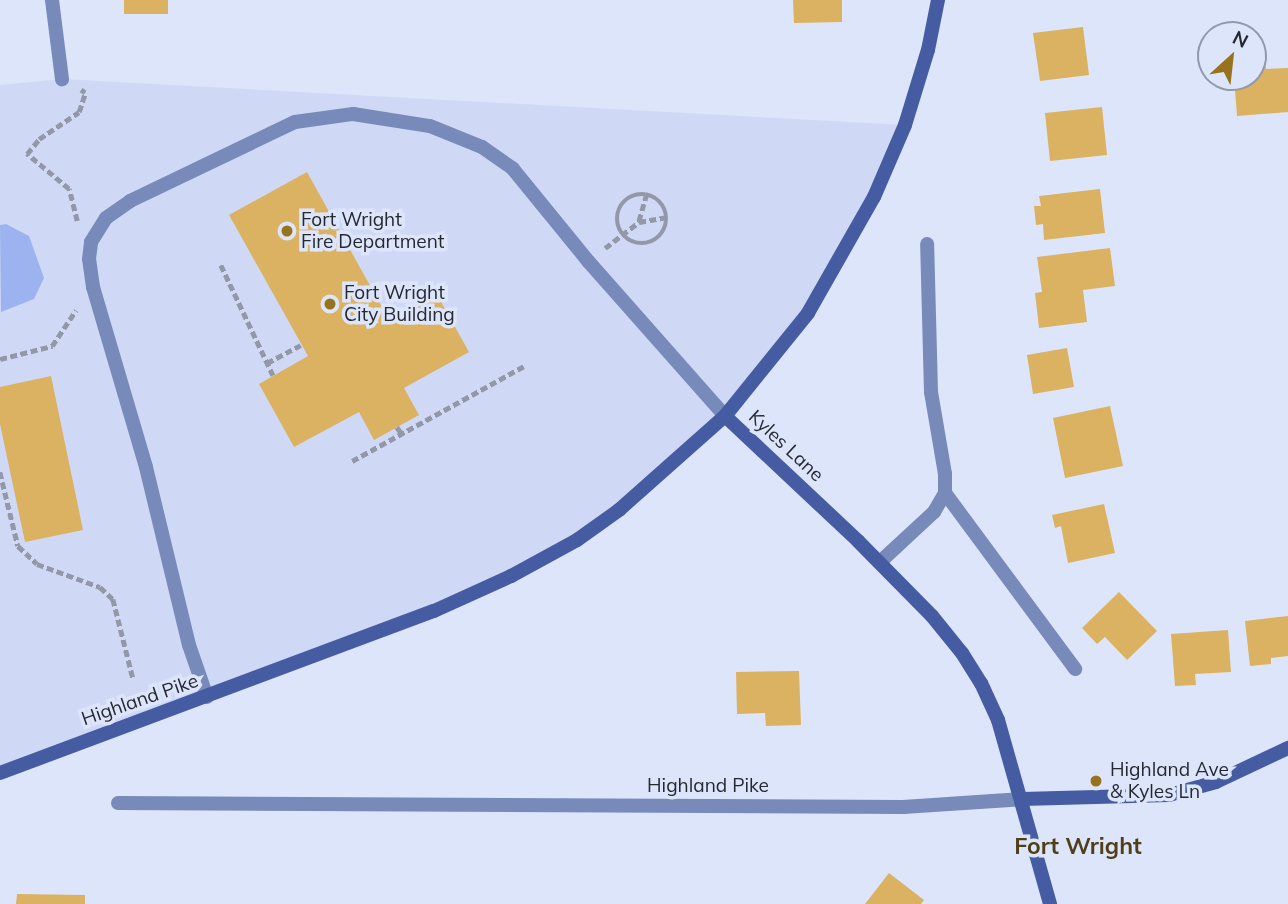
<!DOCTYPE html>
<html>
<head>
<meta charset="utf-8">
<style>
  body { margin:0 }
  #map { position:relative; width:1288px; height:904px; overflow:hidden; background:#dde5fb; font-family:Mulish,sans-serif }
  div>[style] { position:absolute }
  [style*='--x'] { left:calc(var(--x)*1px); top:calc(var(--y)*1px); width:calc(var(--w)*1px); rotate:calc(var(--a)*1deg) }
  .built>* { inset:0; background:#cfd9f6 }
  .green>* { inset:0; background:#9cb3f0 }
  .building>* { inset:0; background:#dab262 }
  .path>* { height:4.5px; margin-top:-2.25px; transform-origin:0; background:repeating-linear-gradient(90deg,#9298a8 0 7px,transparent 0 10.5px) }
  .path>.ring { margin:-2.25px; padding:0; box-sizing:content-box; background:none; border:4.5px solid #9298a8; border-radius:50% }
  .lane>* { height:14px; margin:-7px; padding:0 7px; transform-origin:7px; border-radius:7px; background:#788aba }
  .street>* { height:14px; margin:-7px; padding:0 7px; transform-origin:7px; border-radius:7px; background:#788aba }
  .secondary>* { height:14px; margin:-7px; padding:0 7px; transform-origin:7px; border-radius:7px; background:#455ca2 }
  .dots>* { width:19px; height:19px; translate:-50% -50%; box-sizing:border-box; border:4px solid #dde5fb; border-radius:50% }
  span { translate:-50% -50%; white-space:nowrap; text-align:center; line-height:1.15; -webkit-text-stroke:7px #dde5fb; paint-order:stroke }
  .poi-label { font-size:19px; color:#252830 }
  .left { translate:0 -50%; text-align:left }
  .street-label { font-size:19px; color:#252830 }
  .quarter-label { font-size:23px; color:#503e18; font-weight:700 }
  .north { position:absolute; left:1197px; top:21px; width:70px; height:70px; box-sizing:border-box; background:#dde5fb; border:2px solid #9399aa; border-radius:50%; rotate:27deg; font-size:19px; font-weight:700; line-height:28px; text-align:center; color:#252830 }
  .north::after { content:''; display:block; margin:auto; width:24px; height:32px; background:#98731e; clip-path:polygon(50% 0,100% 100%,50% 72%,0 100%) }
</style>
</head>
<body>
<div id="map">
  <div class="built">
    <i style="clip-path:polygon(62px 79px,905px 125px,874px 197px,765px 370px,619px 510px,512px 576px,0 773px,0 85px)"></i>
  </div>
  <div class="green">
    <i style="clip-path:polygon(6px 224px,29px 236px,44px 278px,34px 299px,1px 312px,0 225px)"></i>
  </div>
  <div class="building">
    <i style="clip-path:polygon(124px 0,168px 0,168px 14px,124px 14px)"></i>
    <i style="clip-path:polygon(793px 0,842px 0,842px 22px,794px 23px)"></i>
    <i style="clip-path:polygon(1083px 27px,1089px 75px,1040px 81px,1033px 33px)"></i>
    <i style="clip-path:polygon(1264px 57px,1266px 69px,1288px 68px,1288px 112px,1237px 116px,1234px 77px,1253px 77px,1253px 58px)"></i>
    <i style="clip-path:polygon(1102px 107px,1107px 155px,1050px 161px,1045px 113px)"></i>
    <i style="clip-path:polygon(307px 172px,388px 318px,435px 291px,469px 352px,404px 388px,419px 415px,374px 440px,359px 412px,294px 447px,259px 384px,308px 356px,229px 215px)"></i>
    <i style="clip-path:polygon(1100px 189px,1105px 233px,1044px 240px,1043px 224px,1036px 225px,1034px 206px,1041px 206px,1039px 196px)"></i>
    <i style="clip-path:polygon(1110px 248px,1115px 286px,1083px 290px,1087px 322px,1039px 328px,1035px 293px,1042px 292px,1037px 257px)"></i>
    <i style="clip-path:polygon(1067px 348px,1074px 387px,1033px 394px,1027px 355px)"></i>
    <i style="clip-path:polygon(51px 376px,83px 530px,25px 542px,0 424px,0 387px)"></i>
    <i style="clip-path:polygon(1110px 406px,1123px 466px,1065px 478px,1053px 418px)"></i>
    <i style="clip-path:polygon(1104px 504px,1115px 553px,1068px 563px,1061px 526px,1055px 528px,1052px 515px)"></i>
    <i style="clip-path:polygon(1119px 592px,1157px 631px,1127px 660px,1105px 637px,1097px 644px,1082px 628px)"></i>
    <i style="clip-path:polygon(1288px 616px,1288px 656px,1271px 658px,1271px 664px,1250px 666px,1245px 621px)"></i>
    <i style="clip-path:polygon(1228px 630px,1231px 672px,1195px 674px,1196px 685px,1175px 686px,1171px 634px)"></i>
    <i style="clip-path:polygon(799px 671px,801px 725px,766px 726px,765px 713px,737px 714px,736px 672px)"></i>
    <i style="clip-path:polygon(889px 873px,924px 900px,921px 904px,865px 904px)"></i>
    <i style="clip-path:polygon(17px 894px,85px 895px,85px 904px,16px 904px)"></i>
  </div>
  <div class="path">
    <i class="ring" style="left:617px;top:194px;width:45.5px;height:45.5px"></i>
    <i style="--x:647;--y:194;--w:29;--a:106"></i>
    <i style="--x:639;--y:222;--w:29;--a:-10"></i>
    <i style="--x:77;--y:221;--w:33;--a:-104"></i>
    <i style="--x:69;--y:189;--w:55;--a:-140.2"></i>
    <i style="--x:27;--y:154;--w:19;--a:-51"></i>
    <i style="--x:39;--y:139;--w:48;--a:-34"></i>
    <i style="--x:79;--y:112;--w:20;--a:-72"></i>
    <i style="--x:85;--y:93;--w:5;--a:-143"></i>
    <i style="--x:605;--y:248;--w:43;--a:-37.4"></i>
    <i style="--x:221;--y:265;--w:122;--a:64.7"></i>
    <i style="--x:0;--y:359;--w:54;--a:-14"></i>
    <i style="--x:52;--y:346;--w:43;--a:-56.3"></i>
    <i style="--x:267;--y:363;--w:38;--a:-28"></i>
    <i style="--x:397;--y:427;--w:9;--a:54"></i>
    <i style="--x:352;--y:461;--w:196;--a:-28.9"></i>
    <i style="--x:0;--y:472;--w:76;--a:76.3"></i>
    <i style="--x:18;--y:546;--w:26;--a:43"></i>
    <i style="--x:37;--y:564;--w:67;--a:20.1"></i>
    <i style="--x:100;--y:587;--w:18;--a:43"></i>
    <i style="--x:113;--y:599;--w:81;--a:75.8"></i>
  </div>
  <div class="lane">
    <i style="--x:52;--y:0;--w:80;--a:82.8"></i>
    <i style="--x:945;--y:493;--w:219;--a:53.5"></i>
    <i style="--x:880;--y:562;--w:74;--a:-42.8"></i>
    <i style="--x:934;--y:512;--w:22;--a:-60"></i>
    <i style="--x:945;--y:493;--w:19;--a:-90"></i>
    <i style="--x:945;--y:474;--w:83;--a:-99.7"></i>
    <i style="--x:931;--y:392;--w:148;--a:-91.5"></i>
    <i style="--x:207;--y:697;--w:55;--a:-109.1"></i>
    <i style="--x:189;--y:645;--w:183;--a:-103.6"></i>
    <i style="--x:146;--y:467;--w:188;--a:-106.4"></i>
    <i style="--x:93;--y:287;--w:28;--a:-98"></i>
    <i style="--x:89;--y:259;--w:17;--a:-83"></i>
    <i style="--x:91;--y:242;--w:28;--a:-58"></i>
    <i style="--x:106;--y:218;--w:29;--a:-35"></i>
    <i style="--x:130;--y:201;--w:183;--a:-25.6"></i>
    <i style="--x:295;--y:122;--w:59;--a:-7.9"></i>
    <i style="--x:353;--y:114;--w:78;--a:8.9"></i>
    <i style="--x:430;--y:126;--w:56;--a:22"></i>
    <i style="--x:482;--y:147;--w:38;--a:35"></i>
    <i style="--x:513;--y:169;--w:119;--a:50.8"></i>
    <i style="--x:588;--y:261;--w:207;--a:48.5"></i>
  </div>
  <div class="street">
    <i style="--x:118;--y:803;--w:785;--a:0.29"></i>
    <i style="--x:903;--y:807;--w:119;--a:-3.8"></i>
  </div>
  <div class="secondary">
    <i style="--x:725;--y:416;--w:183;--a:43.2"></i>
    <i style="--x:858;--y:541;--w:105;--a:45.4"></i>
    <i style="--x:932;--y:616;--w:48;--a:51"></i>
    <i style="--x:962;--y:653;--w:36;--a:58"></i>
    <i style="--x:981;--y:683;--w:41;--a:65.3"></i>
    <i style="--x:998;--y:720;--w:191;--a:74.2"></i>
    <i style="--x:0;--y:773;--w:463;--a:-20.5"></i>
    <i style="--x:434;--y:611;--w:85;--a:-24.4"></i>
    <i style="--x:511;--y:576;--w:75;--a:-28.6"></i>
    <i style="--x:577;--y:540;--w:52;--a:-35.5"></i>
    <i style="--x:619;--y:510;--w:142;--a:-41.6"></i>
    <i style="--x:725;--y:416;--w:132;--a:-51.1"></i>
    <i style="--x:808;--y:313;--w:133;--a:-60.4"></i>
    <i style="--x:874;--y:197;--w:78;--a:-66.7"></i>
    <i style="--x:905;--y:125;--w:78;--a:-73"></i>
    <i style="--x:928;--y:50;--w:51;--a:-78.7"></i>
    <i style="--x:1022;--y:799;--w:147;--a:-1.6"></i>
    <i style="--x:1169;--y:795;--w:49;--a:-15.5"></i>
    <i style="--x:1216;--y:782;--w:80;--a:-25.3"></i>
  </div>
  <div class="dots">
    <i style="left:287px;top:231px;background:#98731e"></i>
    <i style="left:330px;top:304px;background:#98731e"></i>
    <i style="left:1096px;top:781px;background:#98731e"></i>
  </div>
  <div class="poi-label">
    <span class="left" style="left:301px;top:231px">Fort Wright<br>Fire Department</span>
    <span class="left" style="left:344px;top:304px">Fort Wright<br>City Building</span>
    <span class="left" style="left:1110px;top:781px">Highland Ave<br>&amp; Kyles Ln</span>
  </div>
  <div class="street-label">
    <span style="left:786px;top:446px;rotate:43deg">Kyles Lane</span>
    <span style="left:140px;top:700px;rotate:-19deg">Highland Pike</span>
    <span style="left:708px;top:786px">Highland Pike</span>
  </div>
  <div class="quarter-label">
    <span style="left:1078px;top:846px">Fort Wright</span>
  </div>
  <div class="north">N</div>
</div>
</body>
</html>
